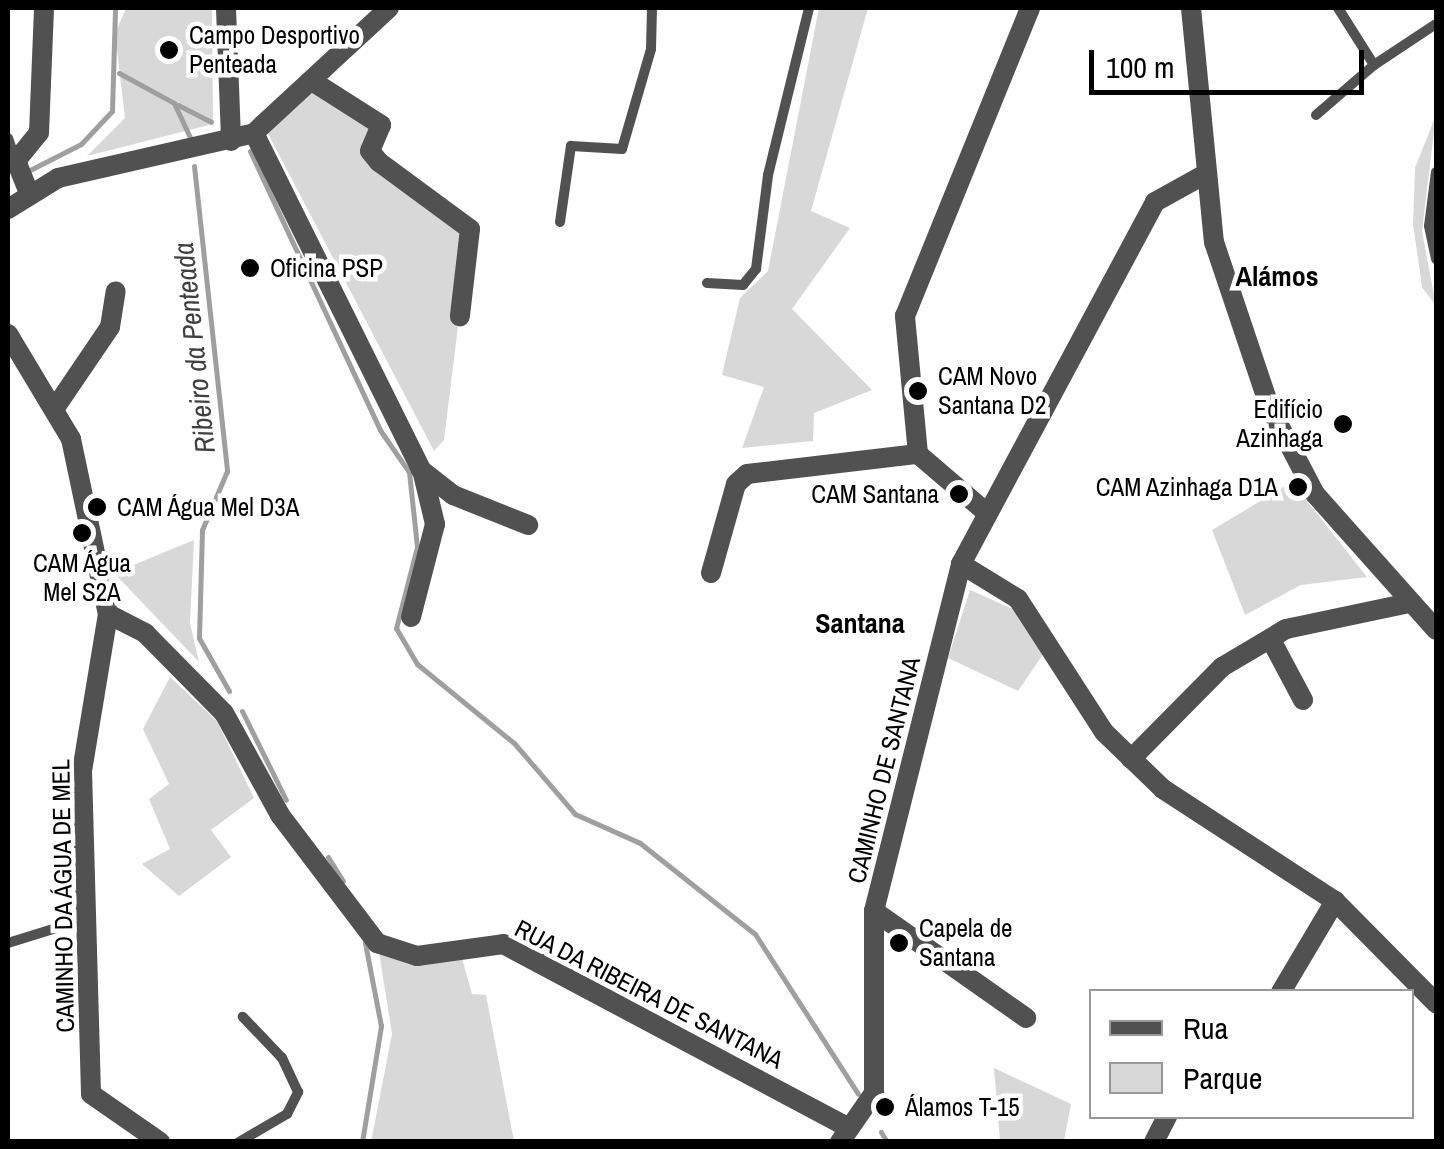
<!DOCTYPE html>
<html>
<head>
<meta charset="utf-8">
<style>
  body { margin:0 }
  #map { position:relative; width:1444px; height:1149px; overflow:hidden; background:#fff; font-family:"Archivo Narrow",sans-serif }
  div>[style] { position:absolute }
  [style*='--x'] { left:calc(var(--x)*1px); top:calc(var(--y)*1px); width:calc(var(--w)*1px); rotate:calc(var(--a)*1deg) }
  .green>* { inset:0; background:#d8d8d8 }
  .stream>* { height:5px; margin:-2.5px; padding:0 2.5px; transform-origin:2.5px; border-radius:2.5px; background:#9f9f9f }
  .lane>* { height:10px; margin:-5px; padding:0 5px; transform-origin:5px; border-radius:5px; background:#515151 }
  .street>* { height:20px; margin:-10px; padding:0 10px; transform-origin:10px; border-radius:10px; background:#515151 }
  .dots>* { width:28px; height:28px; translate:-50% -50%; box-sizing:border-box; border:5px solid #fff; border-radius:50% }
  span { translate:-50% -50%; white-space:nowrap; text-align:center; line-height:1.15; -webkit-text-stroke:9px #fff; paint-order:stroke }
  .poi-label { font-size:25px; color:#000 }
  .left { translate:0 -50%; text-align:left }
  .right { translate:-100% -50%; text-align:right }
  .street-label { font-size:25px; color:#000 }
  .neighbourhood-label { font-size:28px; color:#000; font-weight:700 }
  .water-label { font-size:28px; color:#404040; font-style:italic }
  .frame { position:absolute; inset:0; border:10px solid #000; pointer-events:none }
  .legend { position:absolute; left:1089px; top:989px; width:325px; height:130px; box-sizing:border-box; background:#fff; border:2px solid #999; margin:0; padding:12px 18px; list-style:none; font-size:30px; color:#000 }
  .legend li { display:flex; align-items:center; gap:20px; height:50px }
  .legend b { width:50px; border:2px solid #999 }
  .scale { position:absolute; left:1089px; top:50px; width:275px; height:45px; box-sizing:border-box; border:5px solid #000; border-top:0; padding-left:12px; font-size:30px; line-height:35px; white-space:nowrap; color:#000; -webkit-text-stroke:8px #fff; paint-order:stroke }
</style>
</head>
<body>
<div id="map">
  <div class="green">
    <i style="clip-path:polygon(126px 8px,212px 8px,213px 124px,87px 156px,125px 118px,115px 34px)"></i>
    <i style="clip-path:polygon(819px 8px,868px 8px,811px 211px,850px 228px,792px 309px,872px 390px,814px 413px,813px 441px,742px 448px,764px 387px,722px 375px,740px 298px,768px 271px)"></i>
    <i style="clip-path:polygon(312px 81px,381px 125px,370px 151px,470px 229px,444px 440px,434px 451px,264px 126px)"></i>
    <i style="clip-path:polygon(1436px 115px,1422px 231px,1436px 306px,1422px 287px,1413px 224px,1415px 168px)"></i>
    <i style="clip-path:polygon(1292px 482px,1367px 577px,1301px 585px,1245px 615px,1212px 530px)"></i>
    <i style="clip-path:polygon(194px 540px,190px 623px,199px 662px,114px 573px)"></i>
    <i style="clip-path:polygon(970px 590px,1015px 610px,1044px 653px,1018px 691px,948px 658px)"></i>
    <i style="clip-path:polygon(170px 677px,217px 721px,254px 798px,211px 830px,231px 857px,179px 896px,142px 864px,170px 849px,149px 799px,169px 784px,143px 729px)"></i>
    <i style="clip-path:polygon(379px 952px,462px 958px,472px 994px,486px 995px,514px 1141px,371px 1142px,392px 1034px)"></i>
    <i style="clip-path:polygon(994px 1068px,1071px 1104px,1064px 1141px,1000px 1141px)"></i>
  </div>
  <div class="stream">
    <i style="--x:119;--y:73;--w:63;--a:28.6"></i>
    <i style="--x:174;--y:103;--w:38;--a:65"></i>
    <i style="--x:178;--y:105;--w:37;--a:27"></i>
    <i style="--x:250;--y:151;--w:308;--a:65"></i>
    <i style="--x:380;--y:430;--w:51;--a:55.4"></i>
    <i style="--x:409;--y:472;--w:75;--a:83.9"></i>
    <i style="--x:417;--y:547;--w:84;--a:104.5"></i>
    <i style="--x:396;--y:628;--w:42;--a:59.7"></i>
    <i style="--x:417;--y:664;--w:125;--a:39.2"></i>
    <i style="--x:514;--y:743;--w:94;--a:49.3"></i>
    <i style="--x:575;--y:814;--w:71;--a:24"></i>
    <i style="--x:640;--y:843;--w:147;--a:38.4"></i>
    <i style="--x:755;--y:934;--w:190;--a:57.2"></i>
    <i style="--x:194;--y:166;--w:307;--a:83.8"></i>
    <i style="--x:227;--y:471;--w:64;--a:113"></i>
    <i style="--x:202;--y:530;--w:108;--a:91.6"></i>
    <i style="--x:199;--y:638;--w:61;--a:60.5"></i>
    <i style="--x:28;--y:171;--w:59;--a:-27"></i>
    <i style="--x:81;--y:144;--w:45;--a:-46.8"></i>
    <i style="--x:112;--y:111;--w:103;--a:-88.3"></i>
    <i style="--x:242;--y:711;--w:99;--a:63.7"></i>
    <i style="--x:328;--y:857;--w:28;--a:58"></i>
    <i style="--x:881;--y:1132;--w:12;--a:59"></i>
    <i style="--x:362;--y:1142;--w:118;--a:-80.7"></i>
    <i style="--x:381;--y:1026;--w:85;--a:-100.9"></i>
  </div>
  <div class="lane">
    <i style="--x:1338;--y:8;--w:67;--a:57.7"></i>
    <i style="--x:1374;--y:65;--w:74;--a:-33.5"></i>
    <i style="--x:1316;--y:115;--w:77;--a:-40.8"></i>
    <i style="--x:8;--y:138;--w:24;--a:71"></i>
    <i style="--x:1436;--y:172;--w:54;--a:97.4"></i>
    <i style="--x:1429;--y:226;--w:34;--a:78"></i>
    <i style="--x:560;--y:222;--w:77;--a:-81.8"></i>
    <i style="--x:571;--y:146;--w:51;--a:3.4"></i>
    <i style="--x:622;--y:149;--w:104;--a:-73.8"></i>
    <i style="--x:651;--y:49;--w:41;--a:-88.6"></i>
    <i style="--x:707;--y:283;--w:36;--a:3"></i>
    <i style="--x:743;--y:285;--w:21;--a:-51"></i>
    <i style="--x:756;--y:269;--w:95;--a:-82.7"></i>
    <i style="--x:768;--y:175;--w:172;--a:-76.2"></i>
    <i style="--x:8;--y:943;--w:81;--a:-17.3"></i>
    <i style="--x:239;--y:1142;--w:56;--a:-30.3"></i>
    <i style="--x:287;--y:1114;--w:25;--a:-63"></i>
    <i style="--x:298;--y:1092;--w:38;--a:-115"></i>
    <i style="--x:282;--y:1058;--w:57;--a:-133.6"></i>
  </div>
  <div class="street">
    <i style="--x:226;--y:8;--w:133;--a:87.8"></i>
    <i style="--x:1191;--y:8;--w:235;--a:84.4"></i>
    <i style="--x:1214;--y:242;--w:175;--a:71.4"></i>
    <i style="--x:1270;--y:408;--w:97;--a:62.4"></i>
    <i style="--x:1315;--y:494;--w:182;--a:48.3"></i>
    <i style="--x:312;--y:81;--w:82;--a:32.5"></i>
    <i style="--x:381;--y:125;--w:28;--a:113"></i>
    <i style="--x:370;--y:151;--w:14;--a:51"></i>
    <i style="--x:379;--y:162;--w:113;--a:36.4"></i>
    <i style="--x:470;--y:229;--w:88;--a:96.6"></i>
    <i style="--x:254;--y:133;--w:376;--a:63.6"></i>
    <i style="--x:421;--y:470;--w:41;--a:38"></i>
    <i style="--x:453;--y:495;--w:81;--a:21.8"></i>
    <i style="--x:29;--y:193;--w:35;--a:-112"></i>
    <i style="--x:16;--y:161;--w:36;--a:-51"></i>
    <i style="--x:39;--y:133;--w:125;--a:-87.7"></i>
    <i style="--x:8;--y:209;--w:59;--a:-31.8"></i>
    <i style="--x:58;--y:178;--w:201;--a:-12.9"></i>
    <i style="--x:254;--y:133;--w:184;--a:-42.8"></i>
    <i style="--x:8;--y:334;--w:122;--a:59"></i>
    <i style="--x:71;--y:439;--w:179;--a:78.1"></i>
    <i style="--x:108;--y:614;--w:159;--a:99.4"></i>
    <i style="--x:82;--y:771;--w:323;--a:88.4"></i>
    <i style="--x:91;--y:1094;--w:84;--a:34.8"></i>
    <i style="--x:55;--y:408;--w:98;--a:-55.8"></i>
    <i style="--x:110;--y:327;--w:36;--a:-81"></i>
    <i style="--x:987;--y:513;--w:91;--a:-139.5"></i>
    <i style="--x:918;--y:454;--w:139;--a:-95.4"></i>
    <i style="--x:905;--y:316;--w:332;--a:-67.9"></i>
    <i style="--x:961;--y:564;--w:67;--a:31.6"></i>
    <i style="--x:1018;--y:599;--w:158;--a:57.1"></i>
    <i style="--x:1104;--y:732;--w:82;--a:44"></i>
    <i style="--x:1163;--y:789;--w:205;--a:33.1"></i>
    <i style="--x:1335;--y:901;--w:144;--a:45.3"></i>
    <i style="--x:711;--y:573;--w:92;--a:-74.3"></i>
    <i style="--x:736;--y:484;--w:15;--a:-42"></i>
    <i style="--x:747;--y:474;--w:172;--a:-6.7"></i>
    <i style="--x:108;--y:614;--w:42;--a:27.2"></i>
    <i style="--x:145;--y:633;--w:112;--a:45.4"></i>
    <i style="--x:224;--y:713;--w:116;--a:61.2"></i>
    <i style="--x:280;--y:815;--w:161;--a:52.8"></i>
    <i style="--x:377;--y:943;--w:42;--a:18"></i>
    <i style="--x:417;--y:956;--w:87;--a:-7.9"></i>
    <i style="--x:503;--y:944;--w:387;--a:28"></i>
    <i style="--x:411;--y:617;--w:96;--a:-75.5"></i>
    <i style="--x:435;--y:524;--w:51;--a:-103.5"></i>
    <i style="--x:1271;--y:640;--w:68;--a:61.9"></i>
    <i style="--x:1131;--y:759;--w:129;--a:-45.3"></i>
    <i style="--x:1222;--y:667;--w:74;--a:-30.7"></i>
    <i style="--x:1286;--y:629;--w:126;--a:-11.9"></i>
    <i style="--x:874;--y:911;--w:186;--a:35.1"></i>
    <i style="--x:1281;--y:992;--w:106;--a:-59.3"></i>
    <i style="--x:840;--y:1142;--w:60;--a:-55.2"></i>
    <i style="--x:874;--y:1093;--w:182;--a:-90"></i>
    <i style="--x:874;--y:911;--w:358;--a:-75.9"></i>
    <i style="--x:961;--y:564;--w:411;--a:-61.8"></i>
    <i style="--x:1155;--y:202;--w:54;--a:-29"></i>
    <i style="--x:1154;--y:1142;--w:29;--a:-63"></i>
  </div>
  <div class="dots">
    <i style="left:169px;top:50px;background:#000"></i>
    <i style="left:250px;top:268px;background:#000"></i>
    <i style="left:918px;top:391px;background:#000"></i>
    <i style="left:1343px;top:424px;background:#000"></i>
    <i style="left:1298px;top:487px;background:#000"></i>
    <i style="left:959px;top:494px;background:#000"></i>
    <i style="left:97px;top:507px;background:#000"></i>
    <i style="left:82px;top:533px;background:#000"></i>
    <i style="left:899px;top:943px;background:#000"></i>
    <i style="left:885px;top:1107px;background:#000"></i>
  </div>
  <div class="poi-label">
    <span class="left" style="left:189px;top:50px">Campo Desportivo<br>Penteada</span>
    <span class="left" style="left:270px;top:268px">Oficina PSP</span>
    <span class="left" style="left:938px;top:391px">CAM Novo<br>Santana D2</span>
    <span class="right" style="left:1323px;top:424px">Edifício<br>Azinhaga</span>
    <span class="right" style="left:1278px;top:487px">CAM Azinhaga D1A</span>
    <span class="right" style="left:939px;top:494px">CAM Santana</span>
    <span class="left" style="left:117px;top:507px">CAM Água Mel D3A</span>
    <span style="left:82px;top:578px">CAM Água<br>Mel S2A</span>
    <span class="left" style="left:919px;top:943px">Capela de<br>Santana</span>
    <span class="left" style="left:905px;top:1107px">Álamos T-15</span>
  </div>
  <div class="street-label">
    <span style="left:884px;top:770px;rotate:-76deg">CAMINHO DE SANTANA</span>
    <span style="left:63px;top:896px;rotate:-91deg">CAMINHO DA ÁGUA DE MEL</span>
    <span style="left:649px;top:994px;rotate:27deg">RUA DA RIBEIRA DE SANTANA</span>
  </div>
  <div class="neighbourhood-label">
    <span style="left:1277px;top:276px">Alámos</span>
    <span style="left:860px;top:623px">Santana</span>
  </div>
  <div class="water-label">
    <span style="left:194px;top:348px;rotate:-96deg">Ribeiro da Penteada</span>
  </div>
  <div class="frame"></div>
  <ul class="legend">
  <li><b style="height:12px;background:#515151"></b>Rua</li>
  <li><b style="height:28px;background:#d8d8d8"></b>Parque</li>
  </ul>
  <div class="scale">100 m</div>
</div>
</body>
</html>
